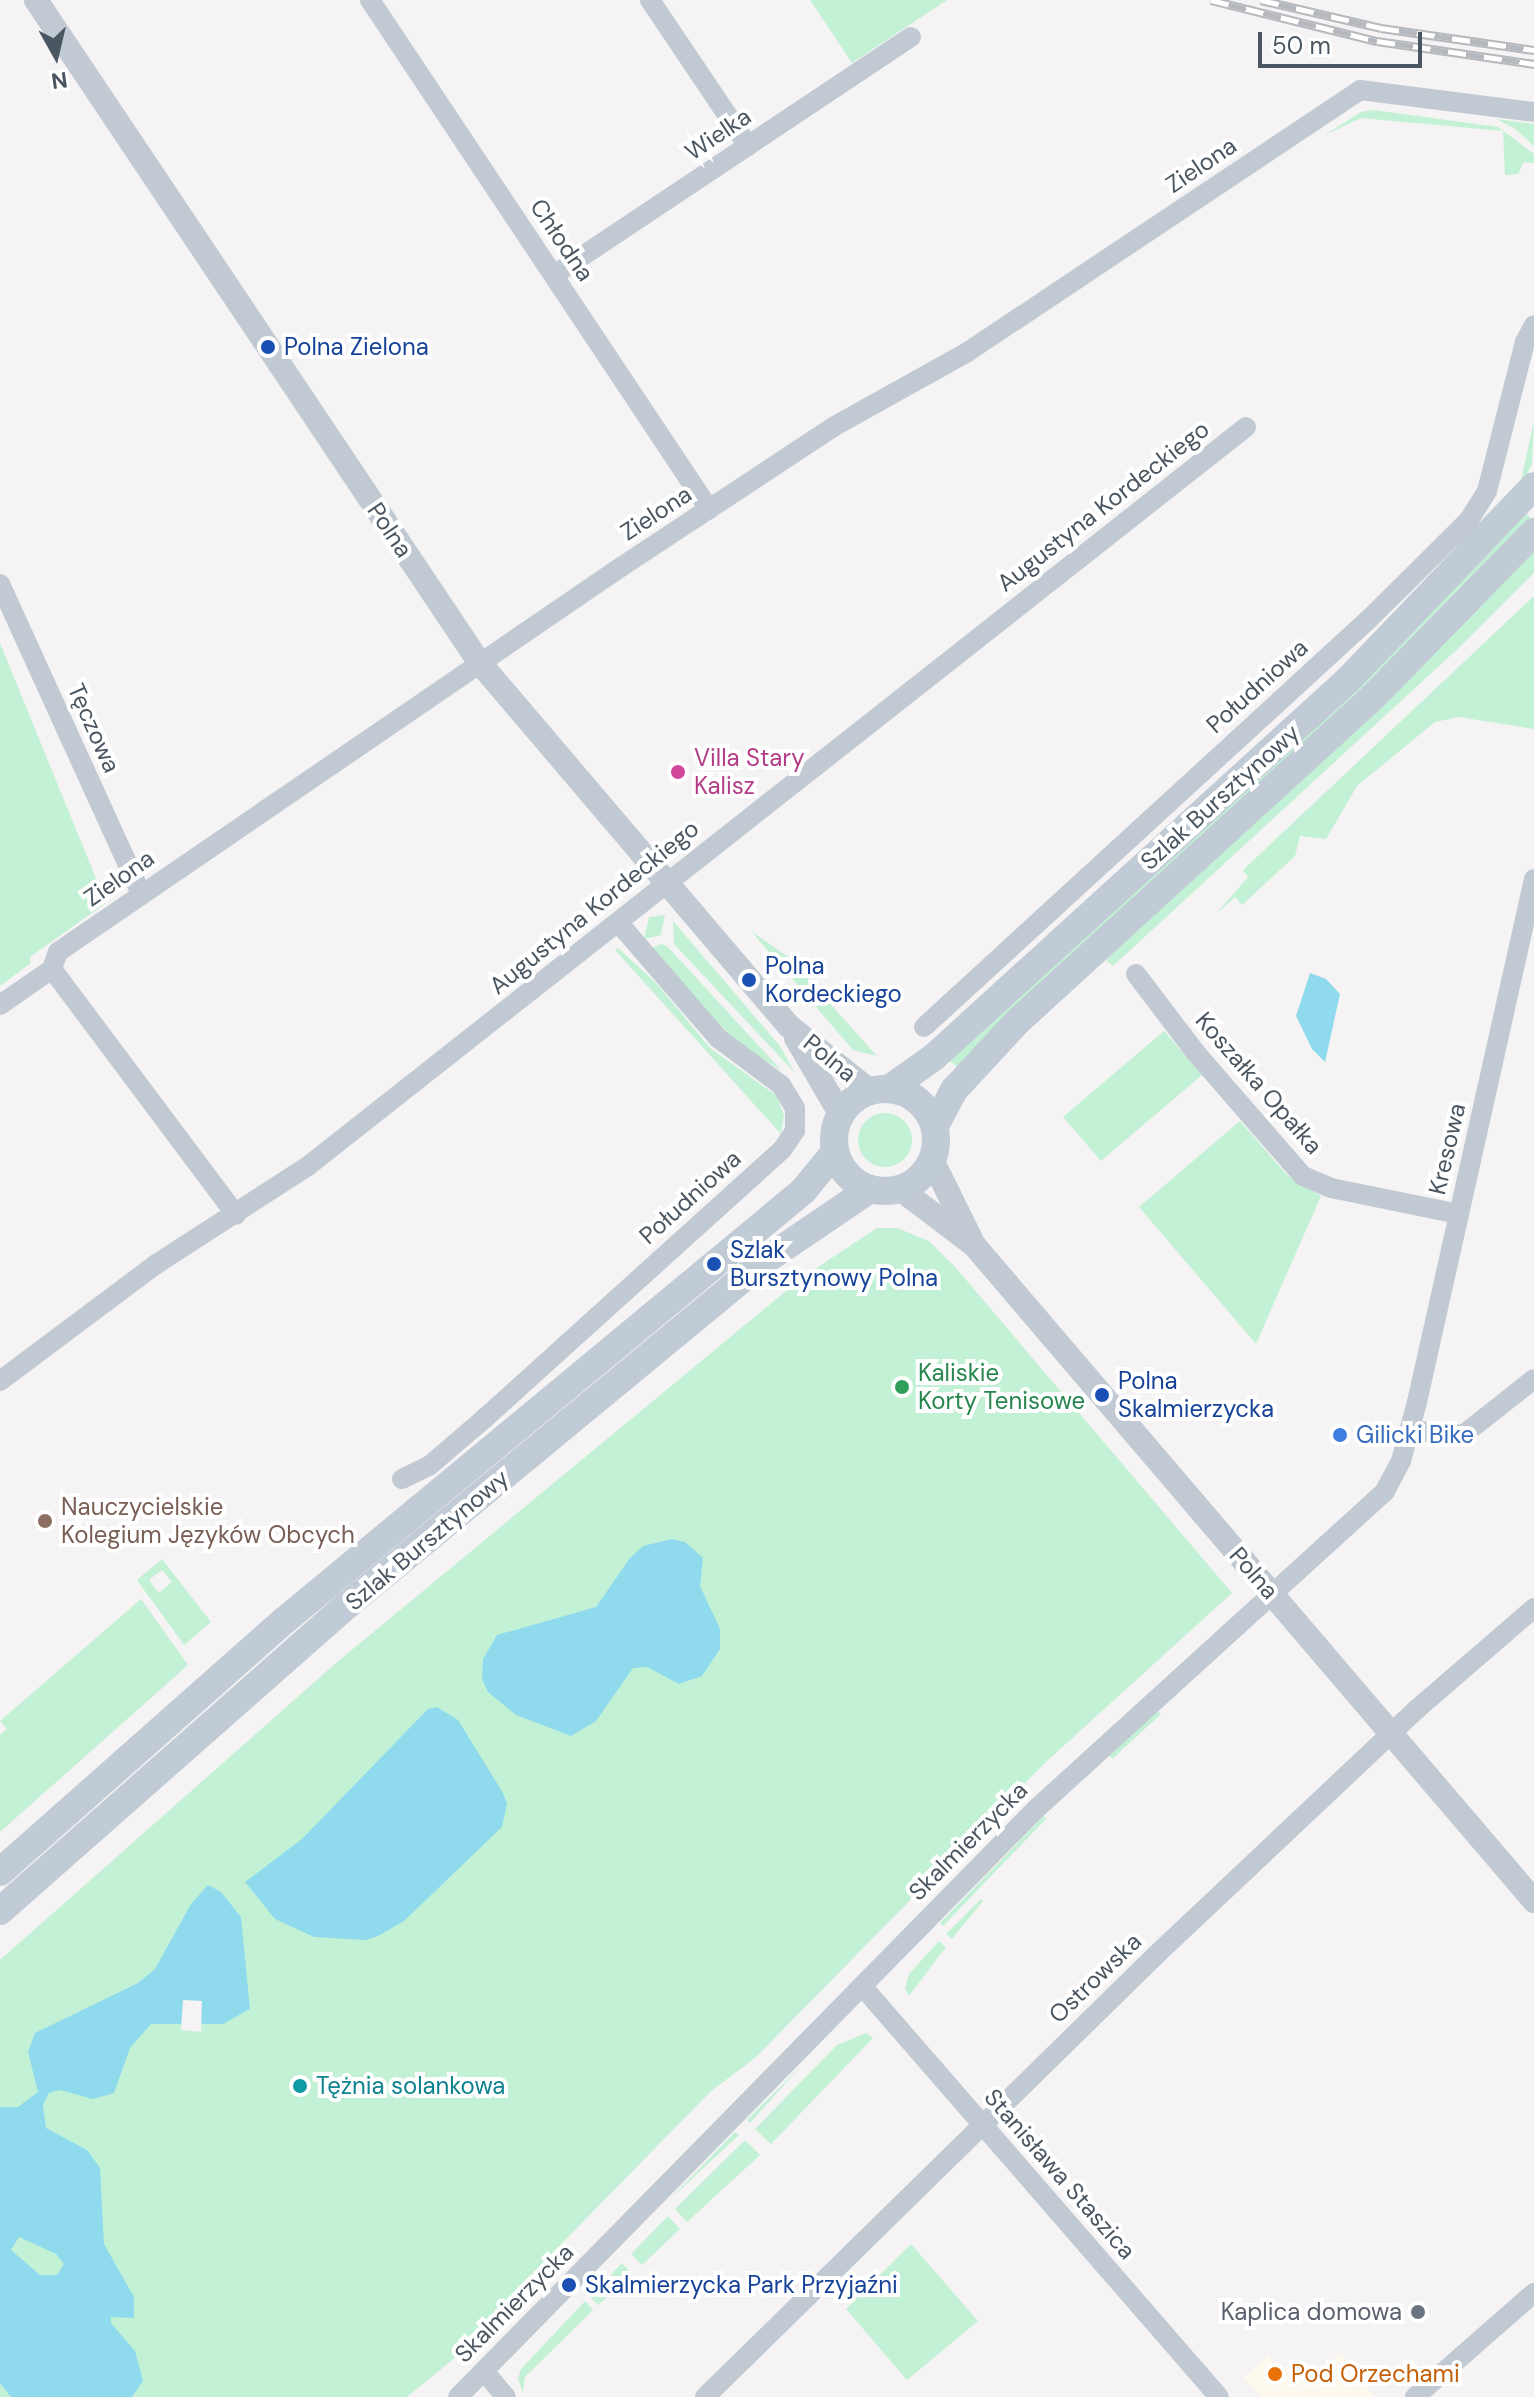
<!DOCTYPE html>
<html>
<head>
<meta charset="utf-8">
<style>
  body { margin:0 }
  #map { position:relative; width:1534px; height:2397px; overflow:hidden; background:#f5f3f3; font-family:"DM Sans",sans-serif }
  div>[style] { position:absolute }
  [style*='--x'] { left:calc(var(--x)*1px); top:calc(var(--y)*1px); width:calc(var(--w)*1px); rotate:calc(var(--a)*1deg) }
  .commercial>* { inset:0; background:#fdf9ef }
  .green>* { inset:0; background:#c3f1d5 }
  .round { border-radius:50% }
  .water>* { inset:0; background:#90daee }
  .pier>* { inset:0; background:#f5f3f3 }
  .minor>* { height:20px; margin:-10px; padding:0 10px; transform-origin:10px; border-radius:10px; background:#c1cad2 }
  .tertiary>* { height:24px; margin:-12px; padding:0 12px; transform-origin:12px; border-radius:12px; background:#c1cad2 }
  .secondary>* { height:28px; margin:-14px; padding:0 14px; transform-origin:14px; border-radius:14px; background:#c1cbd6 }
  .secondary>.ring { margin:-14px; padding:0; box-sizing:content-box; background:none; border:28px solid #c1cbd6; border-radius:50% }
  .rail>* { height:9px; margin-top:-4.5px; transform-origin:0; background:repeating-linear-gradient(90deg,#fff 0 18px,#b5b8bd 0 36px); box-sizing:border-box; border-block:2px solid #b5b8bd }
  .dots>* { width:22px; height:22px; translate:-50% -50%; box-sizing:border-box; border:4px solid #fff; border-radius:50% }
  span { translate:-50% -50%; white-space:nowrap; text-align:center; line-height:1.15; -webkit-text-stroke:8px #fff; paint-order:stroke }
  .street-label { font-size:24px; color:#4a5661 }
  .transit-label { font-size:24px; color:#164399 }
  .left { translate:0 -50%; text-align:left }
  .hotel-label { font-size:24px; color:#b23c85 }
  .leisure-label { font-size:24px; color:#27864d }
  .shop-label { font-size:24px; color:#366cbe }
  .education-label { font-size:24px; color:#785e54 }
  .culture-label { font-size:24px; color:#0d838f }
  .worship-label { font-size:24px; color:#5b616d }
  .right { translate:-100% -50%; text-align:right }
  .food-label { font-size:24px; color:#c56008 }
  .north { position:absolute; left:16px; top:16px; width:80px; height:80px; -webkit-text-stroke:6px #fff; paint-order:stroke; rotate:172deg; font-size:22px; font-weight:700; line-height:32px; text-align:center; color:#4a5661 }
  .north::after { content:''; display:block; margin:auto; width:28px; height:36px; background:#4a5661; clip-path:polygon(50% 0,100% 100%,50% 72%,0 100%) }
  .scale { position:absolute; left:1258px; top:32px; width:164px; height:36px; box-sizing:border-box; border:4px solid #4a5661; border-top:0; padding-left:10px; font-size:24px; line-height:28px; white-space:nowrap; color:#4a5661; -webkit-text-stroke:6px #fff; paint-order:stroke }
</style>
</head>
<body>
<div id="map">
  <div class="commercial">
    <i style="clip-path:polygon(1341px 2353px,1375px 2397px,1261px 2397px,1244px 2377px,1268px 2356px,1281px 2371px,1292px 2361px,1309px 2380px)"></i>
  </div>
  <div class="green">
    <i style="clip-path:polygon(810px 0,947px 0,852px 63px)"></i>
    <i style="clip-path:polygon(1374px 110px,1498px 127px,1534px 154px,1534px 163px,1524px 162px,1518px 174px,1505px 175px,1503px 131px,1361px 118px,1325px 135px,1361px 112px)"></i>
    <i style="clip-path:polygon(1496px 119px,1534px 124px,1534px 146px,1514px 128px)"></i>
    <i style="clip-path:polygon(1534px 421px,1532px 464px,1523px 482px,1521px 480px)"></i>
    <i style="clip-path:polygon(1525px 512px,1531px 518px,1378px 674px,957px 1067px,949px 1060px,1371px 674px)"></i>
    <i style="clip-path:polygon(1534px 548px,1534px 573px,1464px 643px,1113px 966px,1106px 960px)"></i>
    <i style="clip-path:polygon(1534px 596px,1534px 729px,1459px 717px,1435px 722px,1357px 786px,1326px 839px,1300px 836px,1295px 856px,1242px 905px,1235px 897px,1216px 914px,1248px 877px,1243px 870px)"></i>
    <i style="clip-path:polygon(0 643px,106px 903px,30px 957px,31px 963px,0 986px)"></i>
    <i style="clip-path:polygon(665px 915px,661px 935px,644px 939px,649px 917px)"></i>
    <i style="clip-path:polygon(673px 921px,780px 1046px,795px 1073px,674px 944px)"></i>
    <i style="clip-path:polygon(751px 931px,788px 957px,877px 1056px,853px 1050px)"></i>
    <i style="clip-path:polygon(661px 944px,667px 946px,781px 1070px,742px 1047px,711px 1016px,652px 948px)"></i>
    <i style="clip-path:polygon(618px 948px,657px 984px,710px 1048px,777px 1096px,784px 1116px,781px 1134px,615px 950px)"></i>
    <i style="clip-path:polygon(1164px 1031px,1202px 1075px,1101px 1161px,1063px 1117px)"></i>
    <i class="round" style="left:858px;top:1113px;width:54px;height:54px"></i>
    <i style="clip-path:polygon(1240px 1121px,1288px 1176px,1321px 1196px,1256px 1344px,1139px 1207px)"></i>
    <i style="clip-path:polygon(877px 1228px,897px 1228px,929px 1241px,956px 1268px,1232px 1593px,1047px 1761px,755px 2058px,711px 2091px,523px 2283px,501px 2320px,407px 2397px,0 2397px,0 1960px,336px 1663px,803px 1277px)"></i>
    <i style="clip-path:polygon(evenodd,162px 1559px,211px 1622px,184px 1645px,137px 1580px,162px 1559px,162px 1570px,172px 1582px,159px 1593px,149px 1580px,162px 1570px)"></i>
    <i style="clip-path:polygon(141px 1599px,188px 1665px,0 1832px,0 1735px,7px 1729px,0 1721px)"></i>
    <i style="clip-path:polygon(1158px 1711px,1161px 1714px,1112px 1759px,1109px 1755px)"></i>
    <i style="clip-path:polygon(1044px 1816px,1046px 1819px,943px 1926px,940px 1923px)"></i>
    <i style="clip-path:polygon(981px 1899px,983px 1901px,952px 1939px,946px 1934px)"></i>
    <i style="clip-path:polygon(939px 1941px,946px 1947px,909px 1996px,905px 1988px,909px 1974px)"></i>
    <i style="clip-path:polygon(866px 2033px,873px 2038px,771px 2144px,755px 2129px,837px 2045px)"></i>
    <i style="clip-path:polygon(801px 2066px,750px 2123px,747px 2120px)"></i>
    <i style="clip-path:polygon(735px 2132px,739px 2135px,668px 2201px)"></i>
    <i style="clip-path:polygon(745px 2140px,760px 2155px,687px 2222px,675px 2209px)"></i>
    <i style="clip-path:polygon(668px 2216px,680px 2229px,642px 2265px,631px 2254px)"></i>
    <i style="clip-path:polygon(911px 2244px,978px 2321px,907px 2380px,846px 2309px)"></i>
    <i style="clip-path:polygon(622px 2263px,632px 2274px,598px 2305px,590px 2297px)"></i>
    <i style="clip-path:polygon(585px 2301px,593px 2310px,525px 2377px,523px 2392px,518px 2379px,521px 2369px)"></i>
  </div>
  <div class="water">
    <i style="clip-path:polygon(1310px 973px,1326px 979px,1340px 994px,1325px 1062px,1312px 1049px,1296px 1016px)"></i>
    <i style="clip-path:polygon(672px 1539px,685px 1542px,703px 1558px,700px 1586px,720px 1629px,720px 1649px,702px 1676px,679px 1684px,647px 1667px,633px 1668px,596px 1721px,571px 1736px,516px 1715px,488px 1692px,482px 1679px,483px 1659px,497px 1635px,596px 1607px,630px 1558px,643px 1546px)"></i>
    <i style="clip-path:polygon(437px 1707px,458px 1720px,503px 1793px,507px 1804px,502px 1827px,404px 1921px,378px 1936px,366px 1940px,314px 1937px,275px 1919px,245px 1882px,302px 1839px,428px 1709px)"></i>
    <i style="clip-path:polygon(evenodd,208px 1885px,221px 1892px,241px 1917px,250px 2009px,223px 2024px,151px 2024px,130px 2048px,114px 2093px,93px 2099px,60px 2090px,49px 2093px,43px 2105px,46px 2128px,87px 2150px,100px 2168px,104px 2244px,134px 2297px,134px 2318px,111px 2317px,111px 2323px,135px 2351px,143px 2381px,132px 2397px,11px 2397px,0 2383px,0 2107px,18px 2107px,38px 2092px,28px 2052px,35px 2033px,138px 1983px,155px 1969px,191px 1904px,208px 1885px,19px 2237px,56px 2254px,64px 2264px,57px 2275px,40px 2275px,11px 2250px,19px 2237px)"></i>
  </div>
  <div class="pier">
    <i style="clip-path:polygon(183px 2000px,202px 2001px,201px 2032px,181px 2030px)"></i>
  </div>
  <div class="minor">
    <i style="--x:370;--y:0;--w:612;--a:56.34"></i>
    <i style="--x:650;--y:0;--w:176;--a:56.1"></i>
    <i style="--x:554;--y:275;--w:429;--a:-33.7"></i>
    <i style="--x:0;--y:584;--w:341;--a:65.5"></i>
    <i style="--x:52;--y:969;--w:307;--a:53.2"></i>
    <i style="--x:1136;--y:974;--w:99;--a:52.8"></i>
    <i style="--x:1196;--y:1053;--w:163;--a:49"></i>
    <i style="--x:1303;--y:1176;--w:30;--a:23"></i>
    <i style="--x:1331;--y:1188;--w:131;--a:11.5"></i>
    <i style="--x:0;--y:1005;--w:63;--a:-34.7"></i>
    <i style="--x:52;--y:969;--w:18;--a:-71"></i>
    <i style="--x:58;--y:952;--w:682;--a:-34.37"></i>
    <i style="--x:621;--y:567;--w:254;--a:-33.4"></i>
    <i style="--x:833;--y:427;--w:152;--a:-29.1"></i>
    <i style="--x:966;--y:353;--w:474;--a:-33.7"></i>
    <i style="--x:1360;--y:90;--w:175;--a:7.2"></i>
    <i style="--x:924;--y:1027;--w:602;--a:-42.51"></i>
    <i style="--x:1368;--y:620;--w:142;--a:-44.7"></i>
    <i style="--x:1469;--y:520;--w:34;--a:-58"></i>
    <i style="--x:1487;--y:491;--w:154;--a:-75.7"></i>
    <i style="--x:1525;--y:342;--w:19;--a:-62"></i>
    <i style="--x:0;--y:1381;--w:194;--a:-36.8"></i>
    <i style="--x:155;--y:1265;--w:182;--a:-32.9"></i>
    <i style="--x:308;--y:1166;--w:1194;--a:-38.23"></i>
    <i style="--x:1410;--y:1430;--w:53;--a:5.4"></i>
    <i style="--x:1463;--y:1435;--w:90;--a:-38.3"></i>
    <i style="--x:402;--y:1479;--w:30;--a:-26"></i>
    <i style="--x:429;--y:1466;--w:74;--a:-40.6"></i>
    <i style="--x:485;--y:1418;--w:400;--a:-42.1"></i>
    <i style="--x:782;--y:1150;--w:23;--a:-56"></i>
    <i style="--x:795;--y:1131;--w:23;--a:-90"></i>
    <i style="--x:795;--y:1108;--w:27;--a:-121"></i>
    <i style="--x:781;--y:1085;--w:79;--a:-143.3"></i>
    <i style="--x:718;--y:1038;--w:153;--a:-130.8"></i>
    <i style="--x:862;--y:1986;--w:544;--a:49.02"></i>
    <i style="--x:484;--y:2371;--w:34;--a:50"></i>
    <i style="--x:458;--y:2397;--w:825;--a:-45.49"></i>
    <i style="--x:1036;--y:1809;--w:472;--a:-42.3"></i>
    <i style="--x:1385;--y:1491;--w:34;--a:-62"></i>
    <i style="--x:1401;--y:1461;--w:61;--a:-74.8"></i>
    <i style="--x:1417;--y:1402;--w:536;--a:-77.39"></i>
    <i style="--x:705;--y:2397;--w:631;--a:-44.42"></i>
    <i style="--x:1156;--y:1955;--w:359;--a:-43.3"></i>
    <i style="--x:1417;--y:1709;--w:155;--a:-40.8"></i>
    <i style="--x:1415;--y:2397;--w:158;--a:-41.2"></i>
  </div>
  <div class="tertiary">
    <i style="--x:36;--y:0;--w:797;--a:56.21"></i>
    <i style="--x:479;--y:662;--w:478;--a:49.6"></i>
    <i style="--x:789;--y:1026;--w:104;--a:38.7"></i>
    <i style="--x:796;--y:1038;--w:89;--a:59.7"></i>
    <i style="--x:932;--y:1160;--w:88;--a:63.7"></i>
    <i style="--x:900;--y:1189;--w:93;--a:37.1"></i>
    <i style="--x:974;--y:1245;--w:863;--a:49.51"></i>
  </div>
  <div class="secondary">
    <i style="--x:889;--y:1089;--w:55;--a:-35.4"></i>
    <i style="--x:934;--y:1057;--w:559;--a:-42.32"></i>
    <i style="--x:1347;--y:681;--w:270;--a:-46.2"></i>
    <i class="ring" style="left:834px;top:1089px;width:74px;height:74px"></i>
    <i style="--x:935;--y:1126;--w:41;--a:-62.2"></i>
    <i style="--x:954;--y:1090;--w:93;--a:-47.2"></i>
    <i style="--x:1017;--y:1022;--w:482;--a:-42.4"></i>
    <i style="--x:1373;--y:697;--w:231;--a:-45.7"></i>
    <i style="--x:0;--y:1872;--w:380;--a:-41.5"></i>
    <i style="--x:285;--y:1620;--w:673;--a:-39.63"></i>
    <i style="--x:803;--y:1191;--w:50;--a:-50.6"></i>
    <i style="--x:0;--y:1911;--w:453;--a:-41.4"></i>
    <i style="--x:340;--y:1611;--w:550;--a:-39.54"></i>
    <i style="--x:764;--y:1261;--w:128;--a:-34.2"></i>
  </div>
  <div class="rail">
    <i style="--x:1211;--y:0;--w:171;--a:13.9"></i>
    <i style="--x:1377;--y:41;--w:159;--a:8.3"></i>
    <i style="--x:1261;--y:0;--w:123;--a:13.1"></i>
    <i style="--x:1381;--y:28;--w:155;--a:8.2"></i>
  </div>
  <div class="dots">
    <i style="left:268px;top:347px;background:#1a4fb4"></i>
    <i style="left:678px;top:772px;background:#d1479c"></i>
    <i style="left:749px;top:980px;background:#1a4fb4"></i>
    <i style="left:714px;top:1264px;background:#1a4fb4"></i>
    <i style="left:902px;top:1387px;background:#2e9e5b"></i>
    <i style="left:1102px;top:1395px;background:#1a4fb4"></i>
    <i style="left:1340px;top:1435px;background:#3f7fe0"></i>
    <i style="left:45px;top:1521px;background:#8d6e63"></i>
    <i style="left:300px;top:2086px;background:#0f9aa8"></i>
    <i style="left:569px;top:2285px;background:#1a4fb4"></i>
    <i style="left:1418px;top:2312px;background:#6b7280"></i>
    <i style="left:1275px;top:2374px;background:#e8710a"></i>
  </div>
  <div class="street-label">
    <span style="left:718px;top:134px;rotate:-34deg">Wielka</span>
    <span style="left:1201px;top:165px;rotate:-34deg">Zielona</span>
    <span style="left:562px;top:240px;rotate:56deg">Chłodna</span>
    <span style="left:1103px;top:506px;rotate:-38deg">Augustyna Kordeckiego</span>
    <span style="left:656px;top:513px;rotate:-33deg">Zielona</span>
    <span style="left:390px;top:530px;rotate:56deg">Polna</span>
    <span style="left:1257px;top:686px;rotate:-42deg">Południowa</span>
    <span style="left:94px;top:728px;rotate:66deg">Tęczowa</span>
    <span style="left:1220px;top:797px;rotate:-42deg">Szlak Bursztynowy</span>
    <span style="left:119px;top:878px;rotate:-35deg">Zielona</span>
    <span style="left:594px;top:907px;rotate:-39deg">Augustyna Kordeckiego</span>
    <span style="left:830px;top:1058px;rotate:39deg">Polna</span>
    <span style="left:1259px;top:1083px;rotate:49deg">Koszałka Opałka</span>
    <span style="left:1447px;top:1149px;rotate:-77deg">Kresowa</span>
    <span style="left:690px;top:1197px;rotate:-42deg">Południowa</span>
    <span style="left:427px;top:1540px;rotate:-40deg">Szlak Bursztynowy</span>
    <span style="left:1254px;top:1573px;rotate:49deg">Polna</span>
    <span style="left:968px;top:1841px;rotate:-45deg">Skalmierzycka</span>
    <span style="left:1095px;top:1978px;rotate:-44deg">Ostrowska</span>
    <span style="left:1060px;top:2174px;rotate:49deg">Stanisława Staszica</span>
    <span style="left:514px;top:2303px;rotate:-45deg">Skalmierzycka</span>
  </div>
  <div class="transit-label">
    <span class="left" style="left:284px;top:347px">Polna Zielona</span>
    <span class="left" style="left:765px;top:980px">Polna<br>Kordeckiego</span>
    <span class="left" style="left:730px;top:1264px">Szlak<br>Bursztynowy Polna</span>
    <span class="left" style="left:1118px;top:1395px">Polna<br>Skalmierzycka</span>
    <span class="left" style="left:585px;top:2285px">Skalmierzycka Park Przyjaźni</span>
  </div>
  <div class="hotel-label">
    <span class="left" style="left:694px;top:772px">Villa Stary<br>Kalisz</span>
  </div>
  <div class="leisure-label">
    <span class="left" style="left:918px;top:1387px">Kaliskie<br>Korty Tenisowe</span>
  </div>
  <div class="shop-label">
    <span class="left" style="left:1356px;top:1435px">Gilicki Bike</span>
  </div>
  <div class="education-label">
    <span class="left" style="left:61px;top:1521px">Nauczycielskie<br>Kolegium Języków Obcych</span>
  </div>
  <div class="culture-label">
    <span class="left" style="left:316px;top:2086px">Tężnia solankowa</span>
  </div>
  <div class="worship-label">
    <span class="right" style="left:1402px;top:2312px">Kaplica domowa</span>
  </div>
  <div class="food-label">
    <span class="left" style="left:1291px;top:2374px">Pod Orzechami</span>
  </div>
  <div class="north">N</div>
  <div class="scale">50 m</div>
</div>
</body>
</html>
